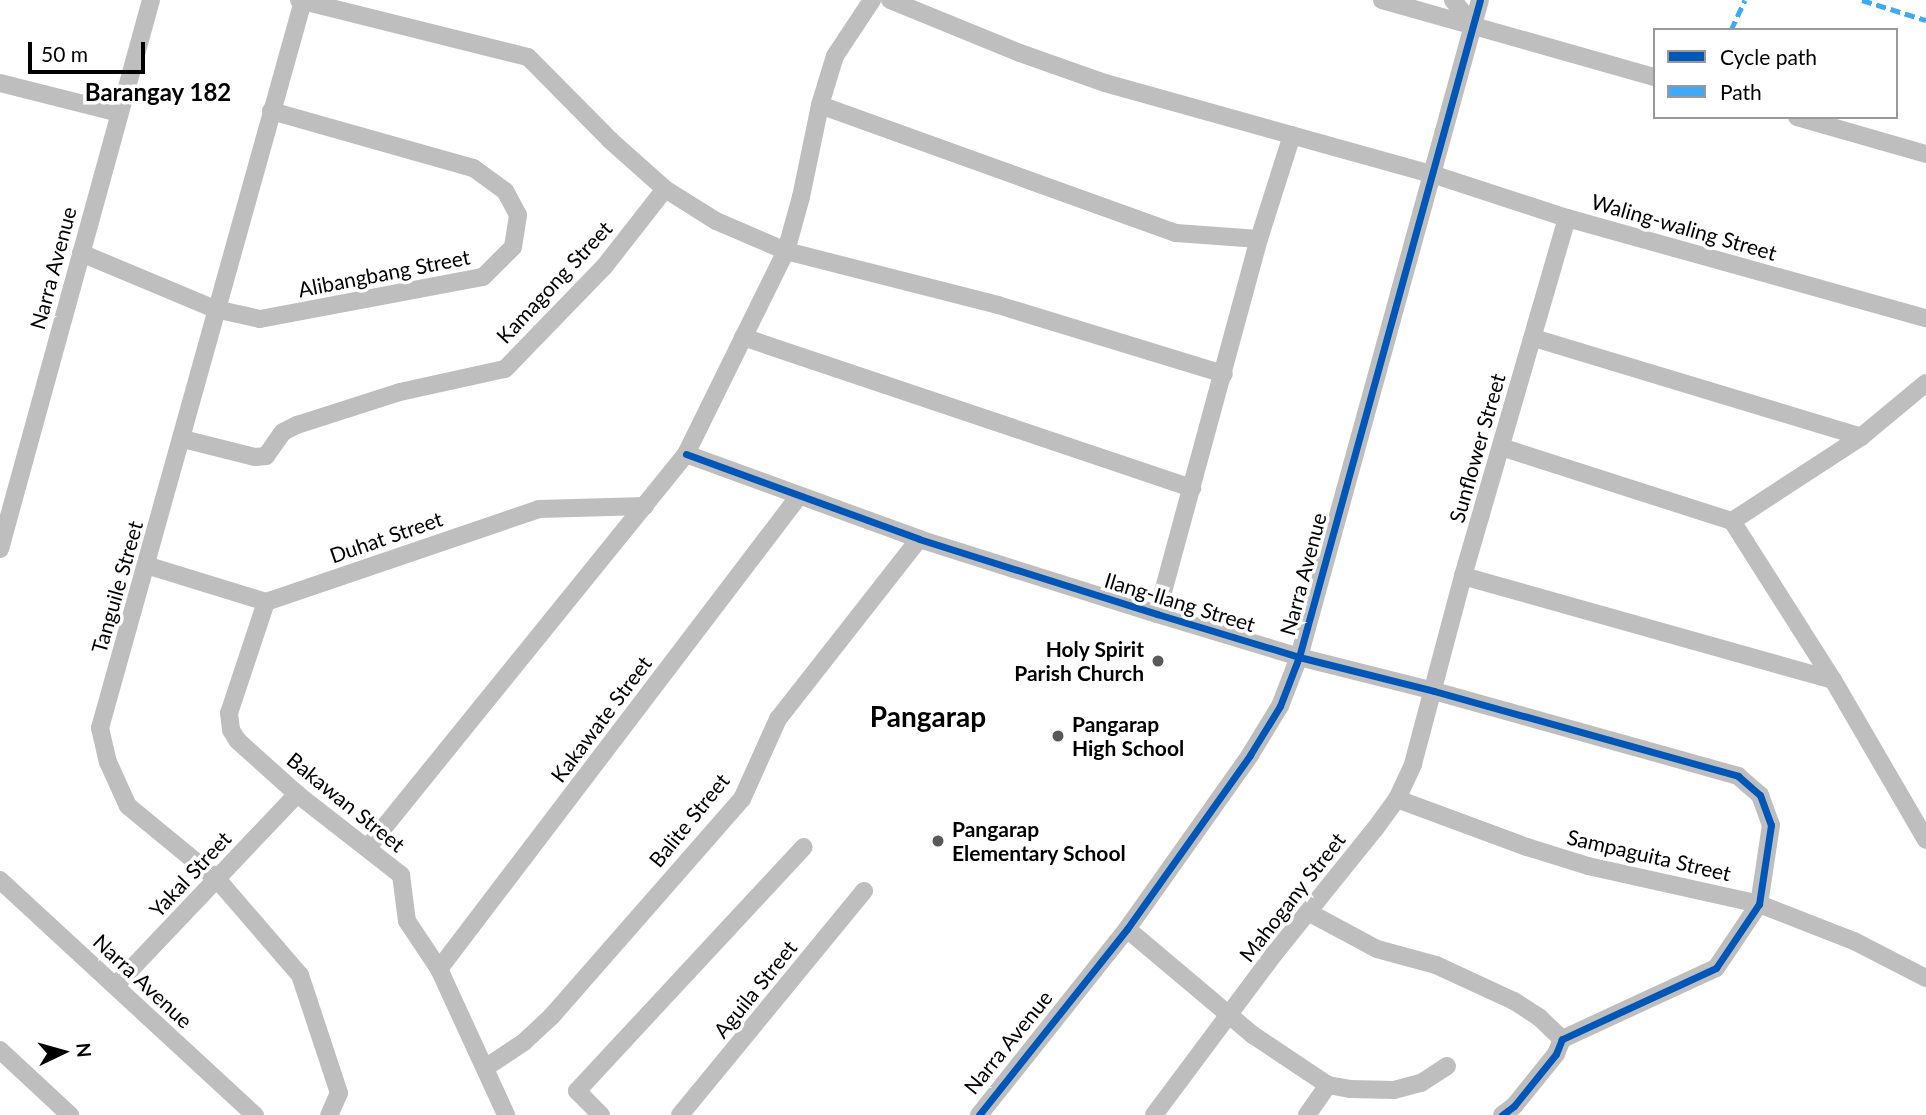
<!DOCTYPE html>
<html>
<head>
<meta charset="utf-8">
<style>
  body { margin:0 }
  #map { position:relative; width:1926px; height:1115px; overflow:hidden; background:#fff; font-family:Lato,sans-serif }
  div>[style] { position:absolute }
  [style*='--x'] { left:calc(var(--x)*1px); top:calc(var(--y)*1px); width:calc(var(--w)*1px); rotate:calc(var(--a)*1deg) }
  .minor>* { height:18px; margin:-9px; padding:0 9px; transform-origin:9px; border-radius:9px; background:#bebebe }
  .quiet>* { height:5px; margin-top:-2.5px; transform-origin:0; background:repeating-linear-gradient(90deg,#3fa9f5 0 10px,transparent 0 15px) }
  .cycleway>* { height:7px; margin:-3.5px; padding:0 3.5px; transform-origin:3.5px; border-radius:3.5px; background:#0057b8 }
  .dots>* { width:19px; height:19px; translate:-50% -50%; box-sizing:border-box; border:4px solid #fff; border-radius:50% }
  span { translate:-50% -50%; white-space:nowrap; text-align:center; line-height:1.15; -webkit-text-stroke:7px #fff; paint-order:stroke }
  .street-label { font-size:21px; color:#000 }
  .poi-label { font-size:21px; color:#000; font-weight:700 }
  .right { translate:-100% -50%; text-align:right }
  .left { translate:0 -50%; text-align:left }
  .quarter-label { font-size:24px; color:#000; font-weight:700 }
  .district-label { font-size:28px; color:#000; font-weight:700 }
  .legend { position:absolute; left:1653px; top:28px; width:245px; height:91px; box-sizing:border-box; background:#fff; border:2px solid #999; margin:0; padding:9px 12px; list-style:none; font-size:21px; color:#000 }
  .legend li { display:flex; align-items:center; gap:14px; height:35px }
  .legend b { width:35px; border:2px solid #999 }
  .north { position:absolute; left:28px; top:1017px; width:70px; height:70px; -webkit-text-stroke:5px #fff; paint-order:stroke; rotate:85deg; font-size:19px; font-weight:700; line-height:28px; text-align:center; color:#000 }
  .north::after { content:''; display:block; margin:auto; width:24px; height:32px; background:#000; clip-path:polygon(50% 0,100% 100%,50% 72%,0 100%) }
  .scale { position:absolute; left:28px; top:42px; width:117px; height:32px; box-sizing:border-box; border:4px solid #000; border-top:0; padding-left:9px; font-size:21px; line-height:24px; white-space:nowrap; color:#000; -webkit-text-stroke:5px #fff; paint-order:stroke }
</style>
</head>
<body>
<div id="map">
  <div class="minor">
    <i style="--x:299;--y:0;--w:236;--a:14"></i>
    <i style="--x:528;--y:57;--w:117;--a:45.3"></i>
    <i style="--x:610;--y:140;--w:74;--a:41.7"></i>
    <i style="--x:665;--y:189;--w:60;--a:32.1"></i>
    <i style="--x:716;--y:221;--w:76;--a:23.2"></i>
    <i style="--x:786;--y:251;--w:219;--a:14.3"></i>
    <i style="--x:998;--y:305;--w:236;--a:17"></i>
    <i style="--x:890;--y:0;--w:140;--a:22.2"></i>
    <i style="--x:1020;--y:53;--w:90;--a:19.4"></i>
    <i style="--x:1105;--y:83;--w:339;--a:15.6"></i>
    <i style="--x:1432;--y:174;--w:142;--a:18.1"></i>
    <i style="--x:1567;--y:218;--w:373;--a:15.6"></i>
    <i style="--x:1382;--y:0;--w:284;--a:15.8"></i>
    <i style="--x:1453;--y:0;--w:33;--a:52"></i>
    <i style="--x:303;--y:1;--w:755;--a:105.6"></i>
    <i style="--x:100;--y:728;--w:35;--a:77"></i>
    <i style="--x:108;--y:762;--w:48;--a:65.6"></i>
    <i style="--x:128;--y:806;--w:115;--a:39.4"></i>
    <i style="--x:217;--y:879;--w:127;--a:49.2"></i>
    <i style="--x:300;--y:975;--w:124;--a:71.7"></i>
    <i style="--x:339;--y:1093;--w:24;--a:114"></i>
    <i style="--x:0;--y:83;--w:123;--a:14.1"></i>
    <i style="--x:820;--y:105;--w:378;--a:19.8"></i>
    <i style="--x:1176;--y:233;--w:83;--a:4.1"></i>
    <i style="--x:1797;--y:117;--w:134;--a:16"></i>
    <i style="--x:81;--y:253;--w:145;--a:22.7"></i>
    <i style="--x:215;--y:309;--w:46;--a:12.5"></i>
    <i style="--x:260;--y:319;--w:227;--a:-10.7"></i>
    <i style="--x:483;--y:277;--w:42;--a:-45"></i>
    <i style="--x:513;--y:247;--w:32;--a:-81"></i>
    <i style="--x:518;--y:215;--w:27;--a:-118"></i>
    <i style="--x:505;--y:191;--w:39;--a:-144"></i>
    <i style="--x:473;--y:168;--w:210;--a:-164.2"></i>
    <i style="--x:743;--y:337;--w:474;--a:18.6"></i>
    <i style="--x:1534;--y:338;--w:342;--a:16.8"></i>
    <i style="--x:1926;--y:383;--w:85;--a:140.3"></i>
    <i style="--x:1861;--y:437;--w:154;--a:146.9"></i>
    <i style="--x:1732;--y:521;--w:188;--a:57.6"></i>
    <i style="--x:1833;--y:680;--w:185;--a:59.8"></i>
    <i style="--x:183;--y:439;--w:74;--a:14"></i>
    <i style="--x:255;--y:457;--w:11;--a:-5"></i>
    <i style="--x:266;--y:456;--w:29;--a:-55"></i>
    <i style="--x:283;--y:432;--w:16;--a:-27"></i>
    <i style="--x:297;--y:425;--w:108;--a:-17.8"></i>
    <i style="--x:400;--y:392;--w:107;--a:-12.4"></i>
    <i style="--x:505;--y:369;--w:142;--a:-45.9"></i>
    <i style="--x:604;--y:267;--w:99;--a:-52"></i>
    <i style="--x:1501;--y:447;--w:243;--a:17.8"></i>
    <i style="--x:686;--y:454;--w:248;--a:20"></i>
    <i style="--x:919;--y:539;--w:250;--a:17.5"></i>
    <i style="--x:1157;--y:614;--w:148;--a:16.8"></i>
    <i style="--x:1299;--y:657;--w:139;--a:14.1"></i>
    <i style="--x:1434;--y:691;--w:316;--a:15.6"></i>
    <i style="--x:1738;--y:776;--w:29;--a:41"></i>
    <i style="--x:1760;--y:795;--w:32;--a:70"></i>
    <i style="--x:1771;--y:825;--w:80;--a:98.6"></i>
    <i style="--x:1759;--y:904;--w:77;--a:123.9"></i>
    <i style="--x:1716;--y:968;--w:170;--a:155.2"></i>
    <i style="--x:1562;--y:1039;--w:16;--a:112"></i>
    <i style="--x:1556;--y:1054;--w:67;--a:128.9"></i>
    <i style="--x:1514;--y:1106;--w:15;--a:143"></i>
    <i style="--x:0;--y:549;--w:569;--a:-74.62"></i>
    <i style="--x:146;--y:565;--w:126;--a:17.1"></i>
    <i style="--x:266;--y:602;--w:288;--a:-18.8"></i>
    <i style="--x:539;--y:509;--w:106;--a:-1.6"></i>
    <i style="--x:1463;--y:576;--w:384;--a:15.7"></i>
    <i style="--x:266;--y:602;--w:117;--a:108.4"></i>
    <i style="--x:229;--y:713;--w:17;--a:83"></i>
    <i style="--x:231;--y:730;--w:13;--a:58"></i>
    <i style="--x:238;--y:741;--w:79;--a:41.9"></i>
    <i style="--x:297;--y:794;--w:132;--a:37.9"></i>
    <i style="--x:401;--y:875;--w:46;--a:82.6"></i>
    <i style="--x:407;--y:921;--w:58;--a:56.3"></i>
    <i style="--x:439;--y:969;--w:161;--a:65.3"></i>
    <i style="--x:1157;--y:614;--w:389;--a:-74.8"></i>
    <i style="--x:1259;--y:239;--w:109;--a:-72.4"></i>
    <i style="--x:1397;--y:799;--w:139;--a:20.3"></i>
    <i style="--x:1527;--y:847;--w:64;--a:17.3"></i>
    <i style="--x:1588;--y:866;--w:175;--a:12.5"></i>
    <i style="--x:1759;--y:904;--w:102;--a:21.3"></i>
    <i style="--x:1854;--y:941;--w:81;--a:27.2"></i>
    <i style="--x:368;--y:847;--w:506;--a:-51.02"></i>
    <i style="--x:686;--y:454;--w:226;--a:-63.8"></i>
    <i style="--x:786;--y:251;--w:56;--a:-74.5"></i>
    <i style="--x:801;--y:197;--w:94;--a:-78.3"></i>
    <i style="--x:820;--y:105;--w:51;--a:-73"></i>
    <i style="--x:835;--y:56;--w:67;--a:-56.5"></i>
    <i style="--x:0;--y:880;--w:347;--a:42.7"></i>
    <i style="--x:1308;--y:912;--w:78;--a:28.2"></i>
    <i style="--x:1377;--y:949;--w:61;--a:15.2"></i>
    <i style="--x:1436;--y:965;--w:86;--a:24.8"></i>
    <i style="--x:1514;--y:1001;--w:30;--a:33"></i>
    <i style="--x:1539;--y:1017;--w:32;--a:44"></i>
    <i style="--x:1127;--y:929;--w:165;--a:40.1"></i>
    <i style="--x:1253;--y:1035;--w:90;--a:33.7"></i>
    <i style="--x:1328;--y:1085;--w:22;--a:10"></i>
    <i style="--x:1350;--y:1089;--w:44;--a:1.3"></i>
    <i style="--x:1394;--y:1090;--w:28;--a:-15"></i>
    <i style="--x:1421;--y:1083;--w:31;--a:-33"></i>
    <i style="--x:439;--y:969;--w:594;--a:-52.73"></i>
    <i style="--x:115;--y:986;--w:265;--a:-46.5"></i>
    <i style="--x:0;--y:1050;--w:96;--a:42.9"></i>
    <i style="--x:485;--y:1068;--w:47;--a:-33.7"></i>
    <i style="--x:524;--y:1042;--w:37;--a:-43"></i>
    <i style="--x:551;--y:1017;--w:290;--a:-48.8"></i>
    <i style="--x:742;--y:799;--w:88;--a:-65.8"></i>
    <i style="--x:778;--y:719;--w:229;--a:-51.9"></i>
    <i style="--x:601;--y:1115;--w:34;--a:-135"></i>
    <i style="--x:577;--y:1091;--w:333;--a:-47.1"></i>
    <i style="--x:680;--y:1115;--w:290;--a:-50.6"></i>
    <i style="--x:979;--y:1115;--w:238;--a:-51.5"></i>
    <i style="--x:1127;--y:929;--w:213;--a:-54.7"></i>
    <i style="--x:1250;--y:755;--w:57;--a:-58.5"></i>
    <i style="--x:1280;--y:706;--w:53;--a:-68.8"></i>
    <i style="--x:1299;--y:657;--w:681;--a:-74.6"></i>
    <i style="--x:1154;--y:1115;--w:201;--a:-53.3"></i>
    <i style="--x:1274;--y:954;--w:161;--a:-51.1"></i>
    <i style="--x:1375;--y:829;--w:37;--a:-54"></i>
    <i style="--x:1397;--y:799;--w:38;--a:-65"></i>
    <i style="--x:1413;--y:764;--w:195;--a:-75.1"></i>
    <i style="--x:1463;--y:576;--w:373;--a:-73.8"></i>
    <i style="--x:1307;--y:1115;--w:37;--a:-55"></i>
  </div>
  <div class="quiet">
    <i style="--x:1862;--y:0;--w:67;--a:17.4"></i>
    <i style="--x:1731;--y:30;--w:33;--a:-65"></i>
  </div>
  <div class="cycleway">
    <i style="--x:686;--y:454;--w:248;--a:20"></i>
    <i style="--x:919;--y:539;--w:250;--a:17.5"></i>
    <i style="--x:1157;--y:614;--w:148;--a:16.8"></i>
    <i style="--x:1299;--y:657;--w:139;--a:14.1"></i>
    <i style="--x:1434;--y:691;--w:316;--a:15.6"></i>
    <i style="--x:1738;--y:776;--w:29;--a:41"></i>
    <i style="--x:1760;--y:795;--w:32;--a:70"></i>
    <i style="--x:1771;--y:825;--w:80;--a:98.6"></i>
    <i style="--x:1759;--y:904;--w:77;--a:123.9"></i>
    <i style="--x:1716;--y:968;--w:170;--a:155.2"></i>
    <i style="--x:1562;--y:1039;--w:16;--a:112"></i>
    <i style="--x:1556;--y:1054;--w:67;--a:128.9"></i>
    <i style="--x:1514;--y:1106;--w:15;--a:143"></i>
    <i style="--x:979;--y:1115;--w:238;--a:-51.5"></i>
    <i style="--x:1127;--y:929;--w:213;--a:-54.7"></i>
    <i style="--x:1250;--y:755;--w:57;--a:-58.5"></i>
    <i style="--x:1280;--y:706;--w:53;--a:-68.8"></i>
    <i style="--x:1299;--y:657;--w:681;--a:-74.6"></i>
  </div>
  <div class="dots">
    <i style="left:1158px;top:661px;background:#595959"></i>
    <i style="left:1058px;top:736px;background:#595959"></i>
    <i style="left:938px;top:841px;background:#595959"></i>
  </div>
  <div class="street-label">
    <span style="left:1684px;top:227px;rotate:16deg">Waling-waling Street</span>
    <span style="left:53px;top:268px;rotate:-75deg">Narra Avenue</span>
    <span style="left:384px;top:273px;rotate:-11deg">Alibangbang Street</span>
    <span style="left:554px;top:282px;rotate:-47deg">Kamagong Street</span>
    <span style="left:1477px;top:448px;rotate:-74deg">Sunflower Street</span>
    <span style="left:386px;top:537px;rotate:-19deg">Duhat Street</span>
    <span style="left:1303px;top:574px;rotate:-75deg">Narra Avenue</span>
    <span style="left:117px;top:587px;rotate:-74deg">Tanguile Street</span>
    <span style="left:1180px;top:602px;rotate:17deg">Ilang-Ilang Street</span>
    <span style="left:601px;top:719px;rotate:-53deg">Kakawate Street</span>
    <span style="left:346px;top:802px;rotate:39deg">Bakawan Street</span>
    <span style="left:689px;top:820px;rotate:-51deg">Balite Street</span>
    <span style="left:1649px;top:855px;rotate:13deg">Sampaguita Street</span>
    <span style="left:190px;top:874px;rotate:-47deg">Yakal Street</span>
    <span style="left:1292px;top:897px;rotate:-52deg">Mahogany Street</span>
    <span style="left:143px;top:981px;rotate:43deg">Narra Avenue</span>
    <span style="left:755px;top:989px;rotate:-51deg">Aguila Street</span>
    <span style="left:1008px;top:1042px;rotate:-51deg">Narra Avenue</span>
  </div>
  <div class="poi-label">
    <span class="right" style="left:1144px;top:661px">Holy Spirit<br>Parish Church</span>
    <span class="left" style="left:1072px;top:736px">Pangarap<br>High School</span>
    <span class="left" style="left:952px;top:841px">Pangarap<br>Elementary School</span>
  </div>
  <div class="quarter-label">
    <span style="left:158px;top:92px">Barangay 182</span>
  </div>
  <div class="district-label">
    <span style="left:928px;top:716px">Pangarap</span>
  </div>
  <ul class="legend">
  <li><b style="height:9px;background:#0057b8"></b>Cycle path</li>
  <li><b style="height:9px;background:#3fa9f5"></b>Path</li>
  </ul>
  <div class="north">N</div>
  <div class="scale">50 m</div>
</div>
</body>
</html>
